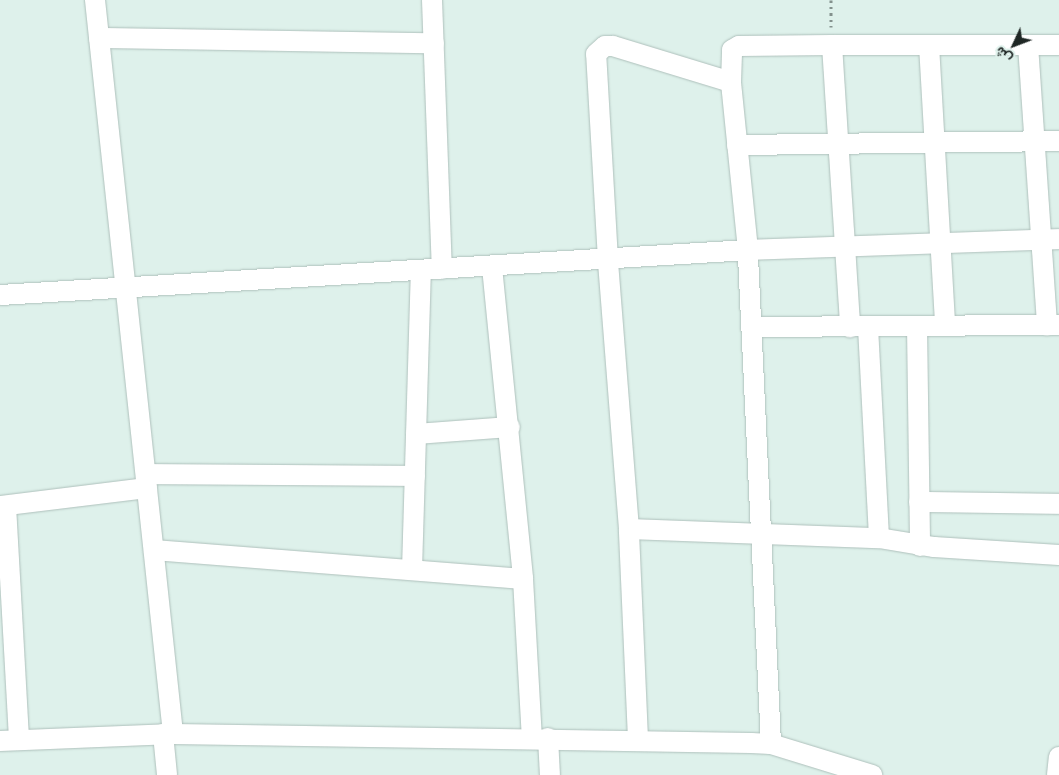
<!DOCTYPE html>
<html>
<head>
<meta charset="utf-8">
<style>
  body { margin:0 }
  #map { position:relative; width:1059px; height:775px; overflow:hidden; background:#def1eb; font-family:Quicksand,Vazirmatn,sans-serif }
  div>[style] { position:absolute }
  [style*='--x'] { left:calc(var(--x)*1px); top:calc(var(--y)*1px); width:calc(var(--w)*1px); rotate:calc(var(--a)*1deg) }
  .path>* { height:3px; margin-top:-1.5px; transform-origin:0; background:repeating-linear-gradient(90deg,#83918d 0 2.5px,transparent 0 6.5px) }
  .roads { filter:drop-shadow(0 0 1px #aec0bb) drop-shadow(0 0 1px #aec0bb) }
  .minor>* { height:20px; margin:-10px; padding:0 10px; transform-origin:10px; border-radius:10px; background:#fff }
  span { translate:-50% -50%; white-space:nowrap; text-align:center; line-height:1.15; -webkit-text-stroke:4.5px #def1eb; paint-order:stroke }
  .north { position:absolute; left:989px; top:20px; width:50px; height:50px; -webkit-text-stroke:4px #def1eb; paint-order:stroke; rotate:227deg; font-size:14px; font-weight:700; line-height:20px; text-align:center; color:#1f2725 }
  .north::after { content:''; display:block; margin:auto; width:18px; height:22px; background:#1f2725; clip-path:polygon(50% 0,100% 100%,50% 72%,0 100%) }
</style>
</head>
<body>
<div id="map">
  <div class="path">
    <i style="--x:831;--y:0;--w:27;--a:90"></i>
  </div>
  <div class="roads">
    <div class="minor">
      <i style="--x:95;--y:0;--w:738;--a:83.93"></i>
      <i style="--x:432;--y:0;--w:269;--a:87.9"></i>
      <i style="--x:99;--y:38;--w:335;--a:0.9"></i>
      <i style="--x:832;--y:45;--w:283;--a:86.3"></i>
      <i style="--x:929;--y:45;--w:281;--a:86.7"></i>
      <i style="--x:1028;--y:45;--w:281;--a:86.1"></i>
      <i style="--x:737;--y:145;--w:322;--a:-0.7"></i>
      <i style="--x:492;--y:267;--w:314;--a:84.3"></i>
      <i style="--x:523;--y:579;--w:159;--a:86.8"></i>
      <i style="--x:0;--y:295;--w:749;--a:-3.44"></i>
      <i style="--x:748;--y:250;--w:311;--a:-2"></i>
      <i style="--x:917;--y:326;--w:220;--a:89.2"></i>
      <i style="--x:752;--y:327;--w:307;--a:-0.4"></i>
      <i style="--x:868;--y:327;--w:211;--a:87"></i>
      <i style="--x:416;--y:434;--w:94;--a:-4.3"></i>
      <i style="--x:146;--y:474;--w:269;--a:0.4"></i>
      <i style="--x:919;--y:502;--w:140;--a:0.8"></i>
      <i style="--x:0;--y:506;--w:148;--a:-7"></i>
      <i style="--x:6;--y:506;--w:234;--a:86.8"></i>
      <i style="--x:629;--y:529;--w:250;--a:2.1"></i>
      <i style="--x:879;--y:538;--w:56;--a:9.3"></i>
      <i style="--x:934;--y:547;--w:125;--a:3.7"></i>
      <i style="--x:154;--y:550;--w:370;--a:4.5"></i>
      <i style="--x:412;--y:570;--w:299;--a:-88.3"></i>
      <i style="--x:163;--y:734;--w:41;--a:84.4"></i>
      <i style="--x:548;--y:738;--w:37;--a:87"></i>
      <i style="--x:638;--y:739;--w:210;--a:-92.5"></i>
      <i style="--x:629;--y:529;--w:270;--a:-94.5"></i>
      <i style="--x:608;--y:260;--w:206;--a:-93.3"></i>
      <i style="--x:596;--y:54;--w:12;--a:-42"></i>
      <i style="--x:605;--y:46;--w:8;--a:0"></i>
      <i style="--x:613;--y:46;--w:123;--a:17"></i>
      <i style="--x:0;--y:741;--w:173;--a:-2.3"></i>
      <i style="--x:173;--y:734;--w:578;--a:0.89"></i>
      <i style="--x:751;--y:743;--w:20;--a:3"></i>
      <i style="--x:771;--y:744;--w:106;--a:17.1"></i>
      <i style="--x:771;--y:744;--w:495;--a:-92.7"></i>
      <i style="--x:748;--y:250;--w:169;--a:-95.8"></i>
      <i style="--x:731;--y:82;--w:32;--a:-88"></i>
      <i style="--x:732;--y:50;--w:8;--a:-30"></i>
      <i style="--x:739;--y:46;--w:93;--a:-0.6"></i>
      <i style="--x:832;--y:45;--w:227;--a:0"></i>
      <i style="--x:1057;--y:775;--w:18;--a:-84"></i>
    </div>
  </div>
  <div class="north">ش</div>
</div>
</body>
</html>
